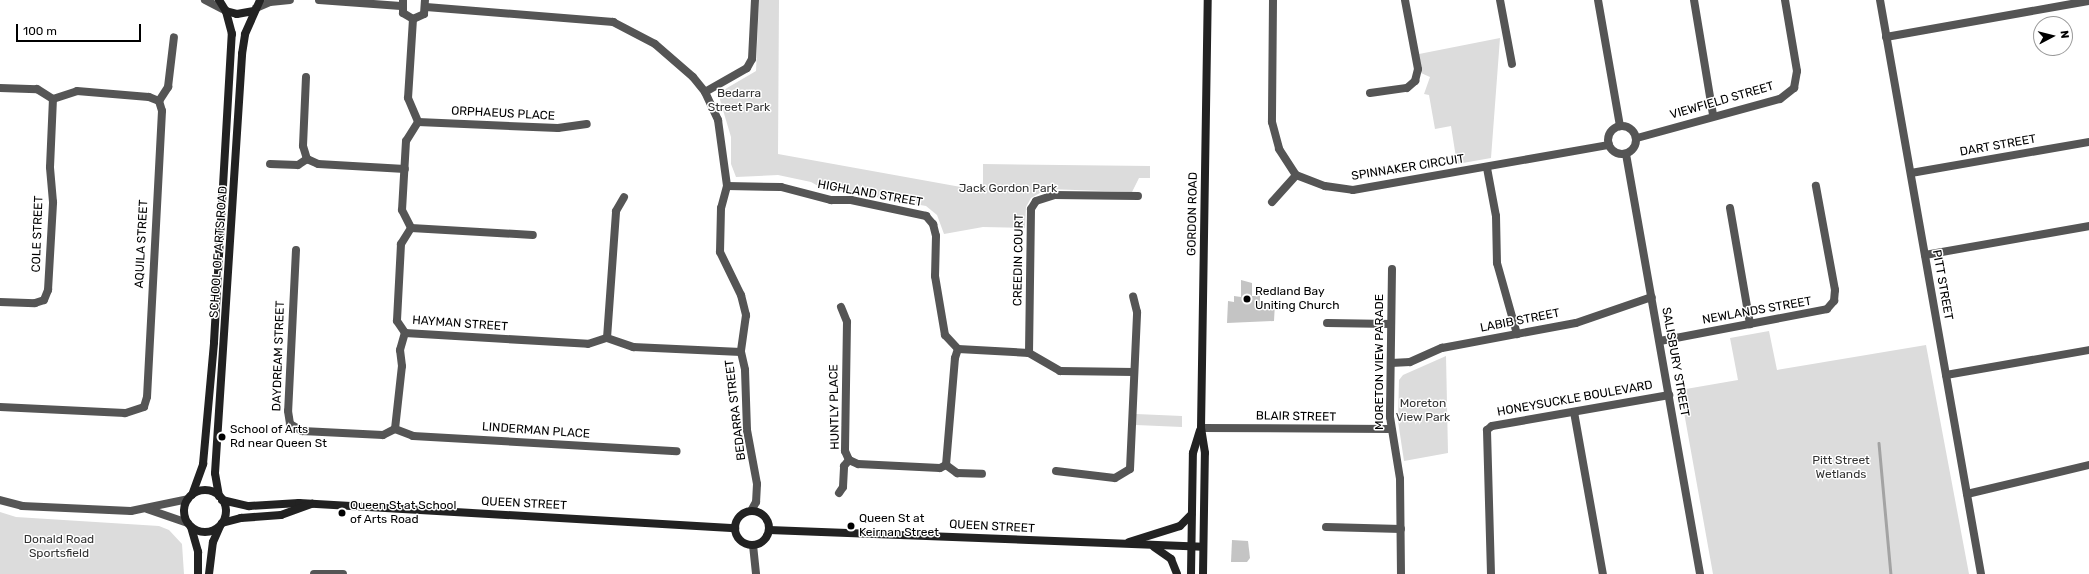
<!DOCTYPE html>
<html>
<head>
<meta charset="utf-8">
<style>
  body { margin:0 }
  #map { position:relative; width:2089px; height:574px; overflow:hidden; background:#fff; font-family:Rubik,sans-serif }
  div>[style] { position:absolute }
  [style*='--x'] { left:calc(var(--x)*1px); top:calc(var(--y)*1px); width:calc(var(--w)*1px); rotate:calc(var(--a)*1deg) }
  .green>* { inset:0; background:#dcdcdc }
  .stream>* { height:2.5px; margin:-1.25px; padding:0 1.25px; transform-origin:1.25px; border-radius:1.25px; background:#a3a3a3 }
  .building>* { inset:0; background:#c4c4c4 }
  .street>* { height:8px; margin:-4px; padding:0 4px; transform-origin:4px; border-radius:4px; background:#555 }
  .street>.ring { margin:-4px; padding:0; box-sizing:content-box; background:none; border:8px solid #555; border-radius:50% }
  .secondary>* { height:8px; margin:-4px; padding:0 4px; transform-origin:4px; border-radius:4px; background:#222 }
  .secondary>.ring { margin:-4px; padding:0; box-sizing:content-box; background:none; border:8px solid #222; border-radius:50% }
  .dots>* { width:11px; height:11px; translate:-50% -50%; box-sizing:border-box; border:2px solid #fff; border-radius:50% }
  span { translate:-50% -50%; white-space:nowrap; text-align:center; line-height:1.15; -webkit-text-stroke:3px #fff; paint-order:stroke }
  .park-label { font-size:12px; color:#333 }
  .street-label { font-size:12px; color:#000 }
  .poi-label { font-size:12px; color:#000 }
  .left { translate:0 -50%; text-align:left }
  .north { position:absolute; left:2033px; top:16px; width:40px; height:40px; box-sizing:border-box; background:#fff; border:1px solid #999; border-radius:50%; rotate:83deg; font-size:11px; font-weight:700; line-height:16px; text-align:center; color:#000 }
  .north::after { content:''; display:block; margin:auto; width:14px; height:18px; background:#000; clip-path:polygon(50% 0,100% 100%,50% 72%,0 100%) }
  .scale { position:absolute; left:16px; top:24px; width:125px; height:18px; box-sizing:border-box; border:2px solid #000; border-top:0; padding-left:5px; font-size:12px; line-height:14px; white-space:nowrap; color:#000; -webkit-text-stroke:3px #fff; paint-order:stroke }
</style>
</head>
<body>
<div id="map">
  <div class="green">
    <i style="clip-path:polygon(759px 0,779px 0,778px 154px,983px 191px,983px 164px,1150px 166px,1150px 178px,1139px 178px,1132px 192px,1047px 189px,1031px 198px,1026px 207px,1025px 228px,983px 227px,944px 234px,937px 215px,926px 206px,820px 187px,811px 182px,778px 175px,736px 177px,731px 164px,731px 137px,720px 100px,721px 93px,727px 88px,756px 71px)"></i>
    <i style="clip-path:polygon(1500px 38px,1491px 158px,1457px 164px,1451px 126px,1435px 129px,1429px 95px,1424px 94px,1430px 77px,1421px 73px,1419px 54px)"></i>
    <i style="clip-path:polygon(1769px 331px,1777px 370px,1926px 345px,1969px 574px,1713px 574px,1680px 390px,1738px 380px,1730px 338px)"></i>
    <i style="clip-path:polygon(1446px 356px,1448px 453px,1404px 461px,1398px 421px,1399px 380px,1403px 375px)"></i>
    <i style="clip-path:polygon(1136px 414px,1182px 416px,1182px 427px,1136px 425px)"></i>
    <i style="clip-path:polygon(0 512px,16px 517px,159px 526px,169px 530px,182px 544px,184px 574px,0 574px)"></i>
  </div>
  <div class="stream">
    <i style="--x:1879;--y:443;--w:132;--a:84.8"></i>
  </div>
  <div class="building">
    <i style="clip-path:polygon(1241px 280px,1252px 283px,1252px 296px,1260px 296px,1260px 303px,1275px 303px,1274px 321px,1227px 323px,1228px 301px,1234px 302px,1234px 296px,1241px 297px)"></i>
    <i style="clip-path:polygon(1232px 540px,1248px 541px,1250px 558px,1247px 562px,1231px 562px)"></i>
  </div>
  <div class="street">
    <i style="--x:205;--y:0;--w:20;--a:27"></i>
    <i style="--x:319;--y:0;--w:82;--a:4.2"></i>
    <i style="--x:403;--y:0;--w:13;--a:90"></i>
    <i style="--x:403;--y:13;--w:12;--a:31"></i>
    <i style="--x:413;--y:19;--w:12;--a:-24"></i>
    <i style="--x:424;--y:14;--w:14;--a:-86"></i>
    <i style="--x:1273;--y:0;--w:122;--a:90.5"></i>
    <i style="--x:1272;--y:122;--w:28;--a:75"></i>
    <i style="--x:1279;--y:149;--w:31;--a:57"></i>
    <i style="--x:1296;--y:175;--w:31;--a:21"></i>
    <i style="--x:1325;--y:186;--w:28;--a:8"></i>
    <i style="--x:1353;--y:190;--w:260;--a:-10"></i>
    <i style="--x:1500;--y:0;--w:65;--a:79.4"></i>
    <i style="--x:1598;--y:0;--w:128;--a:80.1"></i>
    <i style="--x:1694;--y:0;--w:117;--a:80.6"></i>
    <i style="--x:1880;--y:0;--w:583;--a:80.02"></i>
    <i style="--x:426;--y:7;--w:188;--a:4.6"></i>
    <i style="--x:613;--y:22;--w:47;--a:27.6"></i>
    <i style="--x:655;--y:44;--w:50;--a:41"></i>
    <i style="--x:693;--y:77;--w:19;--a:51"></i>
    <i style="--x:705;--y:92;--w:31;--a:65"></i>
    <i style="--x:718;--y:120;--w:67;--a:82.2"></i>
    <i style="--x:727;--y:186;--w:23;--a:105"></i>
    <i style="--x:721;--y:208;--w:44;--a:91.3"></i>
    <i style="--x:720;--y:252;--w:48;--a:64"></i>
    <i style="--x:741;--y:295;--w:21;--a:76"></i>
    <i style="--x:746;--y:315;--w:37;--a:98"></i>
    <i style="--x:741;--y:352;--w:18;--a:77"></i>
    <i style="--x:745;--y:370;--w:60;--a:88.1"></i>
    <i style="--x:747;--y:430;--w:55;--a:79.5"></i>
    <i style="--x:757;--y:484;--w:18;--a:93"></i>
    <i style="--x:756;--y:502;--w:10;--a:119"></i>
    <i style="--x:256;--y:8;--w:15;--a:-23"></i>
    <i style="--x:270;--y:2;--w:20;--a:-6"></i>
    <i style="--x:413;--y:19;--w:79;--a:93.6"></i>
    <i style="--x:408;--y:98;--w:26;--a:67"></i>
    <i style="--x:418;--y:122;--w:22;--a:122"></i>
    <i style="--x:406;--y:141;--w:69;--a:93.3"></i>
    <i style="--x:402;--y:210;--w:20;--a:63"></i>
    <i style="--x:411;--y:228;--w:19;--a:122"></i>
    <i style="--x:401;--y:244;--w:77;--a:93"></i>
    <i style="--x:397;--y:321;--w:14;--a:56"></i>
    <i style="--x:405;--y:333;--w:183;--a:3.4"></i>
    <i style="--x:588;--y:344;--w:20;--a:-18"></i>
    <i style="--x:607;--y:338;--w:28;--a:19"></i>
    <i style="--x:633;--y:347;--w:108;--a:2.7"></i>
    <i style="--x:1886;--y:37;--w:206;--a:-10.1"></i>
    <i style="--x:306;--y:77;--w:69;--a:92.5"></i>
    <i style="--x:303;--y:146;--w:14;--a:73"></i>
    <i style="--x:307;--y:159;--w:12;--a:24"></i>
    <i style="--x:318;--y:164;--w:87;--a:3.3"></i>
    <i style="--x:0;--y:88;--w:37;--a:2"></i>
    <i style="--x:37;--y:89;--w:19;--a:32"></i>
    <i style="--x:53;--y:99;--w:25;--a:-18"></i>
    <i style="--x:77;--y:91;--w:72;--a:4.8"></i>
    <i style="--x:149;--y:97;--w:11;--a:22"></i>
    <i style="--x:159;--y:101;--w:10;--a:73"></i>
    <i style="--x:162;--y:111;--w:286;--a:93"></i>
    <i style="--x:147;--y:397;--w:10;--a:107"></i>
    <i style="--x:144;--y:407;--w:20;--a:162"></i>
    <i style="--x:125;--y:413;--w:125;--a:-177.3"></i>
    <i style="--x:705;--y:92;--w:48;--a:-29.7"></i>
    <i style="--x:747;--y:68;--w:10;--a:-61"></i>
    <i style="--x:752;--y:59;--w:59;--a:-87.1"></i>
    <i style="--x:1370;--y:93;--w:37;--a:-8"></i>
    <i style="--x:1407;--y:88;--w:11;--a:-41"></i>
    <i style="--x:1415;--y:81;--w:12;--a:-76"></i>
    <i style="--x:1418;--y:69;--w:70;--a:-100.7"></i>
    <i style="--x:159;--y:101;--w:17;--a:-57"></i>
    <i style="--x:168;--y:87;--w:50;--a:-83.2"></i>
    <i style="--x:418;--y:122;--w:140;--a:2.5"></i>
    <i style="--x:558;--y:128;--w:29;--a:-8"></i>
    <i class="ring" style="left:1608px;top:126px;width:20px;height:20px"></i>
    <i style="--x:1637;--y:138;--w:148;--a:-15.3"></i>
    <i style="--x:1780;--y:99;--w:18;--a:-38"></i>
    <i style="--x:1794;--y:88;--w:17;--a:-80"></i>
    <i style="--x:1797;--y:71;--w:72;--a:-99.6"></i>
    <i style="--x:1626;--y:154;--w:426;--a:80"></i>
    <i style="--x:270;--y:164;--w:28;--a:2"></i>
    <i style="--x:298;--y:165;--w:11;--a:-34"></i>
    <i style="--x:1487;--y:168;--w:49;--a:79.4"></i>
    <i style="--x:1496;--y:216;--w:47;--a:88.8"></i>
    <i style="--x:1497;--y:263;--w:74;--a:74.3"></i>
    <i style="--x:1911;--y:173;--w:181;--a:-9.9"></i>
    <i style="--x:727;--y:186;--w:54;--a:1.1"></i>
    <i style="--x:781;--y:187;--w:52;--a:14.6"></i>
    <i style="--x:831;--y:200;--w:20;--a:0"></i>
    <i style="--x:851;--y:200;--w:77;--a:12"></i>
    <i style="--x:926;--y:216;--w:11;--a:49"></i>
    <i style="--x:933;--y:224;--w:12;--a:76"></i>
    <i style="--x:936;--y:236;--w:40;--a:91.4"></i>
    <i style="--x:935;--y:276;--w:60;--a:80.4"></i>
    <i style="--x:945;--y:335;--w:19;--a:47"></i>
    <i style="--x:958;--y:349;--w:71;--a:3.2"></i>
    <i style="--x:1029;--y:353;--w:36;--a:30"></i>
    <i style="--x:1060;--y:371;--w:74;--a:0.8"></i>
    <i style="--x:1272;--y:202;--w:36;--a:-48"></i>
    <i style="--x:1730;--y:208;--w:118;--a:80.2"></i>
    <i style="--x:411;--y:228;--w:122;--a:3.3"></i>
    <i style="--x:296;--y:250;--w:161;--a:92.8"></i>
    <i style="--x:288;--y:411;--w:13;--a:81"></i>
    <i style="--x:290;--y:424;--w:14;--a:30"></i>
    <i style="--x:302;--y:431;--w:81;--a:2.8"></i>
    <i style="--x:383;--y:435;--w:13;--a:-27"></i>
    <i style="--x:395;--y:429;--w:63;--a:-83.7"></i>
    <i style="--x:402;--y:366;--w:16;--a:-97"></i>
    <i style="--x:400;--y:350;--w:18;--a:-74"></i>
    <i style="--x:1925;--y:255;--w:167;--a:-10"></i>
    <i style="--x:1392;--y:269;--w:148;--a:90.8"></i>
    <i style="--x:1390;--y:417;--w:63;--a:80.8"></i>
    <i style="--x:1400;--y:479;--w:95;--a:89.4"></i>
    <i style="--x:0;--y:302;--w:35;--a:2"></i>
    <i style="--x:35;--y:303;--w:9;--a:-18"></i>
    <i style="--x:44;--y:300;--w:11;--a:-68"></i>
    <i style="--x:48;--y:290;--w:88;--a:-86.7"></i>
    <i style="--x:53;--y:202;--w:35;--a:-95"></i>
    <i style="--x:50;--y:167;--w:68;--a:-87.5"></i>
    <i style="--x:841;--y:307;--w:16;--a:68"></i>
    <i style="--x:847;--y:322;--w:129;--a:90.9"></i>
    <i style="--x:845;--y:451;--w:10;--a:66"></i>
    <i style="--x:849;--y:460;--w:10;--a:24"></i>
    <i style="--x:858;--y:464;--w:82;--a:2.8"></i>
    <i style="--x:940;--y:468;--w:7;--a:-27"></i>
    <i style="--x:946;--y:465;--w:107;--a:-85.2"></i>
    <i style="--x:955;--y:358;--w:9;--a:-72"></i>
    <i style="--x:1327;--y:323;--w:64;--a:0.9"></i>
    <i style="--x:607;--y:338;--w:127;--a:-85.9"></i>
    <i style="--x:616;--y:211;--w:16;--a:-60"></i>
    <i style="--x:1660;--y:341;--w:170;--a:-10.8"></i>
    <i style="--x:1827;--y:309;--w:11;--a:-49"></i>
    <i style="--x:1834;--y:301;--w:11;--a:-85"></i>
    <i style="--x:1835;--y:290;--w:106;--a:-100.4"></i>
    <i style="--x:1029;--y:353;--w:144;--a:-89.2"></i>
    <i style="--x:1031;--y:209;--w:9;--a:-58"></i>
    <i style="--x:1036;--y:201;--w:19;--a:-18"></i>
    <i style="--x:1054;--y:195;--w:84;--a:0.7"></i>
    <i style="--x:1391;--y:363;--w:19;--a:-3"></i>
    <i style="--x:1410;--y:362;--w:35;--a:-24"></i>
    <i style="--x:1442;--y:348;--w:136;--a:-10.6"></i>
    <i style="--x:1576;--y:323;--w:80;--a:-18.9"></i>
    <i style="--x:1946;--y:375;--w:145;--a:-9.9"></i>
    <i style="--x:1574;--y:412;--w:165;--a:79.9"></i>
    <i style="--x:1201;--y:428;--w:190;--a:0.3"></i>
    <i style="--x:395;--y:429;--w:19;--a:21"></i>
    <i style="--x:413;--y:436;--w:264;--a:3.3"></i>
    <i style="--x:946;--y:465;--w:14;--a:36"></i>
    <i style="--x:957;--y:473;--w:25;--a:2"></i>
    <i style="--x:1056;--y:471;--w:59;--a:6.8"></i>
    <i style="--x:1115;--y:478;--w:17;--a:-31"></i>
    <i style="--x:1130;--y:469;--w:157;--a:-87.4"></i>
    <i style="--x:1137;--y:312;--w:16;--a:-104"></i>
    <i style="--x:839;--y:493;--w:7;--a:-56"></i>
    <i style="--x:843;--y:487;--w:21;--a:-87"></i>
    <i style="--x:844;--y:466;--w:8;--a:-50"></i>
    <i style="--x:1967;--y:494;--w:125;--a:-13.4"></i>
    <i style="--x:0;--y:500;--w:23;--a:15"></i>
    <i style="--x:22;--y:506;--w:109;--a:2.6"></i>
    <i style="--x:131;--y:511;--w:58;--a:-11.9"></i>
    <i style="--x:147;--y:509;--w:43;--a:18.9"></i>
    <i style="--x:1326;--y:527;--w:75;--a:1.5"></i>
    <i style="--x:753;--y:545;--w:29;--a:84"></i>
    <i style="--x:314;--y:574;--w:29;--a:0"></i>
    <i style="--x:1491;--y:574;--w:144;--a:-91.6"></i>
    <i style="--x:1487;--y:430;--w:6;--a:-39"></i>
    <i style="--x:1492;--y:426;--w:180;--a:-9.9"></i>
  </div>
  <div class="secondary">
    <i style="--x:219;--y:0;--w:13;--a:58"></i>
    <i style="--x:226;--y:11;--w:11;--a:15"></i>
    <i style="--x:237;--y:14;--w:17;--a:-10"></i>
    <i class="ring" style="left:184px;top:490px;width:34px;height:34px"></i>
    <i style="--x:192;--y:495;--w:33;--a:-70"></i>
    <i style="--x:203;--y:464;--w:122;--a:-84.8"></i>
    <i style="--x:214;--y:342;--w:309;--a:-86.7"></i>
    <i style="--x:232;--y:34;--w:24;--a:-105"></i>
    <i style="--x:219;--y:496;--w:23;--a:-100"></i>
    <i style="--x:215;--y:473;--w:420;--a:-86.3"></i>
    <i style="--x:242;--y:54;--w:20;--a:-81"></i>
    <i style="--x:245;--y:34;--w:37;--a:-66"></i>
    <i style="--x:222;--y:500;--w:28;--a:13"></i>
    <i style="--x:249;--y:506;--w:50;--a:-3.4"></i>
    <i style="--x:299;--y:503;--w:437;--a:3.3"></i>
    <i class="ring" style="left:735px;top:511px;width:26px;height:26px"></i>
    <i style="--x:222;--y:523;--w:20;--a:-15"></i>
    <i style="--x:241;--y:518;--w:40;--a:-4.3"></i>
    <i style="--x:281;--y:515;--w:33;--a:-20"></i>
    <i style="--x:191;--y:527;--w:26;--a:74"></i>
    <i style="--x:198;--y:552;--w:22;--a:90"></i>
    <i style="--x:769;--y:530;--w:434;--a:2.2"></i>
    <i style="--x:1129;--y:542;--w:53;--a:-17.4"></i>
    <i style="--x:1180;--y:526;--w:16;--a:-45"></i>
    <i style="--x:1154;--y:547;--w:21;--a:35"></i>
    <i style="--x:1171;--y:559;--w:16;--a:68"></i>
    <i style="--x:209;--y:574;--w:32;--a:-83"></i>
    <i style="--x:213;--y:542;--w:17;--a:-66"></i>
    <i style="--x:1191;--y:574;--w:121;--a:-89.1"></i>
    <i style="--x:1193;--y:453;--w:24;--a:-73"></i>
    <i style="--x:1203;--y:574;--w:121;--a:-89.1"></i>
    <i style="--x:1205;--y:453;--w:25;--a:-99"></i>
    <i style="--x:1201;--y:428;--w:428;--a:-89.1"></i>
  </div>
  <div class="dots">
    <i style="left:1247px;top:299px;background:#000"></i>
    <i style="left:222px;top:437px;background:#000"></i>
    <i style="left:342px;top:513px;background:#000"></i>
    <i style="left:851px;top:526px;background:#000"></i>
  </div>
  <div class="park-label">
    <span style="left:739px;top:101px">Bedarra<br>Street Park</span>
    <span style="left:1008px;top:189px">Jack Gordon Park</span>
    <span style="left:1423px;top:411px">Moreton<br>View Park</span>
    <span style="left:1841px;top:468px">Pitt Street<br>Wetlands</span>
    <span style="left:59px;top:547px">Donald Road<br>Sportsfield</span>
  </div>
  <div class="street-label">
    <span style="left:1722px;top:101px;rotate:-16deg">VIEWFIELD STREET</span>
    <span style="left:503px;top:114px;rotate:3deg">ORPHAEUS PLACE</span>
    <span style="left:1998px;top:146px;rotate:-10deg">DART STREET</span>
    <span style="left:1408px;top:168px;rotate:-9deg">SPINNAKER CIRCUIT</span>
    <span style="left:870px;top:194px;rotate:10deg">HIGHLAND STREET</span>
    <span style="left:1193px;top:214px;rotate:-89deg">GORDON ROAD</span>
    <span style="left:38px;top:234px;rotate:-88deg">COLE STREET</span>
    <span style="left:142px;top:244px;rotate:-87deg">AQUILA STREET</span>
    <span style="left:219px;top:252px;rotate:-86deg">SCHOOL OF ARTS ROAD</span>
    <span style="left:1019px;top:260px;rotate:-89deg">CREEDIN COURT</span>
    <span style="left:1942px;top:285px;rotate:80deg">PITT STREET</span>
    <span style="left:1757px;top:311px;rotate:-10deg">NEWLANDS STREET</span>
    <span style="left:1520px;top:321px;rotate:-11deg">LABIB STREET</span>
    <span style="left:460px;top:324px;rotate:4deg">HAYMAN STREET</span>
    <span style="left:279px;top:356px;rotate:-88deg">DAYDREAM STREET</span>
    <span style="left:1380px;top:362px;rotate:-90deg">MORETON VIEW PARADE</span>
    <span style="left:1675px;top:362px;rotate:80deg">SALISBURY STREET</span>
    <span style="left:1575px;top:399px;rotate:-10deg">HONEYSUCKLE BOULEVARD</span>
    <span style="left:835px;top:407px;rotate:-91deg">HUNTLY PLACE</span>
    <span style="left:736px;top:410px;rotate:-97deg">BEDARRA STREET</span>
    <span style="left:1296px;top:417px;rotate:1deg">BLAIR STREET</span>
    <span style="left:536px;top:431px;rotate:4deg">LINDERMAN PLACE</span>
    <span style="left:524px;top:504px;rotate:3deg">QUEEN STREET</span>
    <span style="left:992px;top:527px;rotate:3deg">QUEEN STREET</span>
  </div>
  <div class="poi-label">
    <span class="left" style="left:1255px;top:299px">Redland Bay<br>Uniting Church</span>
    <span class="left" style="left:230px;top:437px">School of Arts<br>Rd near Queen St</span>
    <span class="left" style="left:350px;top:513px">Queen St at School<br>of Arts Road</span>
    <span class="left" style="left:859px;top:526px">Queen St at<br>Keirnan Street</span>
  </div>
  <div class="north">N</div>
  <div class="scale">100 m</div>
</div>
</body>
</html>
